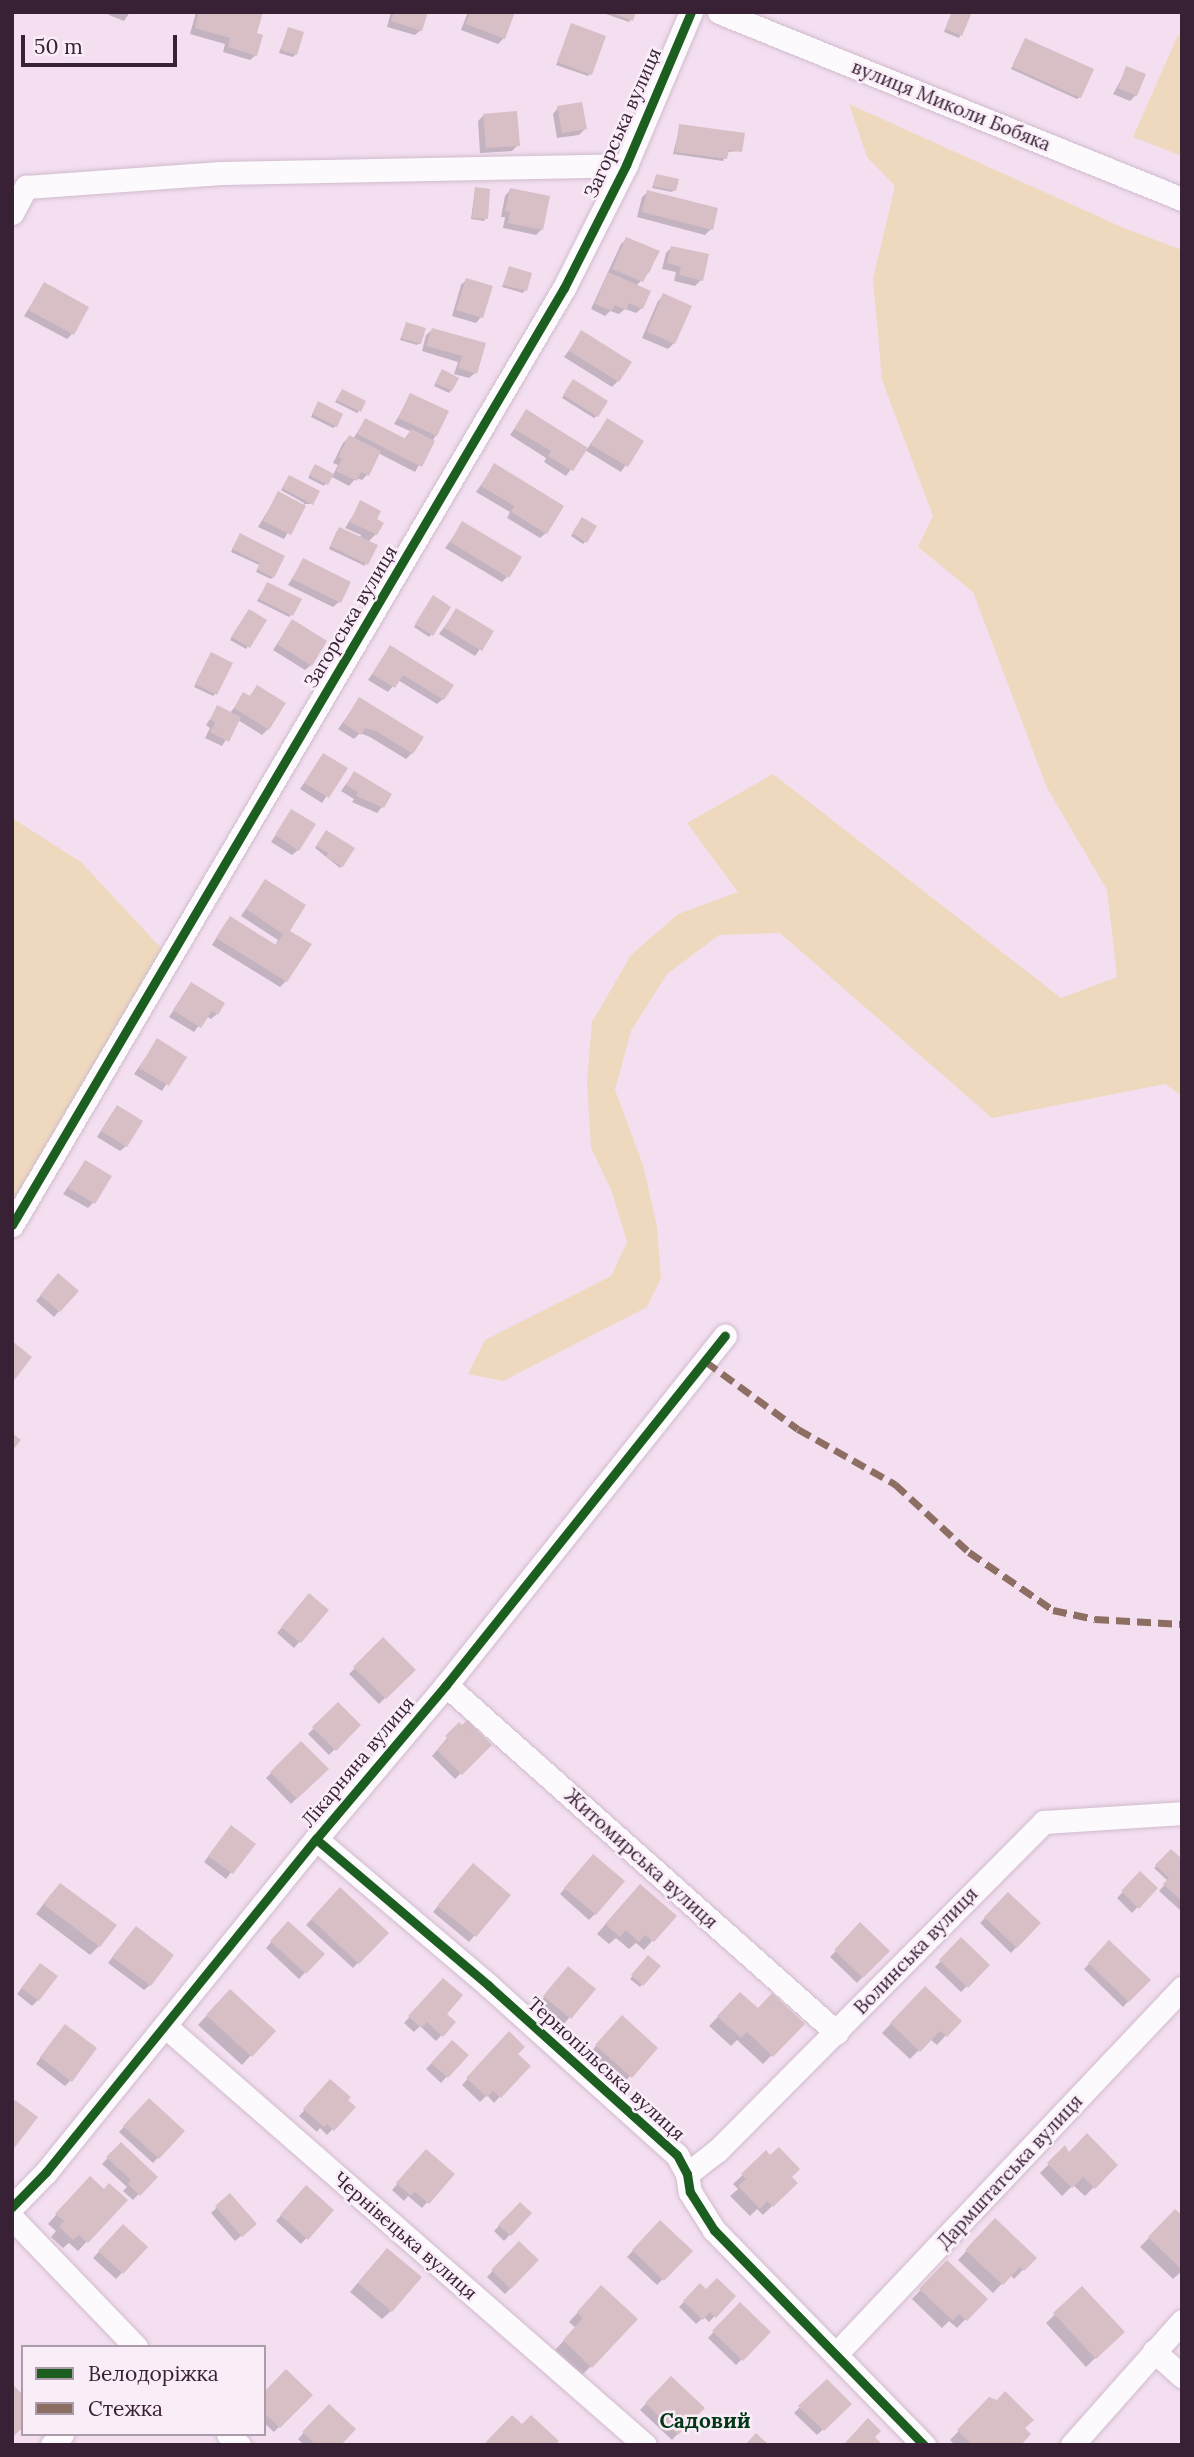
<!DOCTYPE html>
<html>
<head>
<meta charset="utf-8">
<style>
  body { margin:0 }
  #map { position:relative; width:1194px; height:2457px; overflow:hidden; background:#f4dff1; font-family:Lora,serif }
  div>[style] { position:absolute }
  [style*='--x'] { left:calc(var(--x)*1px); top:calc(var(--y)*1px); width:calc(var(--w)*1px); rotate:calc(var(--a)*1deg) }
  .green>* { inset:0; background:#efd9be }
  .shadow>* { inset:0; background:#0003 }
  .building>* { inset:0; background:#d7bfc5 }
  .roads { filter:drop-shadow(0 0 2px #d0bccd) drop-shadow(0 0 2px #d0bccd) }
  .minor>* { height:23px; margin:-11.5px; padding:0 11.5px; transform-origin:11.5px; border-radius:11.5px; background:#fdfafd }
  .quiet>* { height:7px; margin-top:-3.5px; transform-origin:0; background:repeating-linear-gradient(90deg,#8d6e63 0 14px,transparent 0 21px) }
  .cycleway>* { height:9px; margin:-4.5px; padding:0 4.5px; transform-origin:4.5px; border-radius:4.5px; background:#1b5e20 }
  span { translate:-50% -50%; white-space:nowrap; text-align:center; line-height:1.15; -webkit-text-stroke:5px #f9edf8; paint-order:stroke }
  .street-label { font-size:19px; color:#382135 }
  .neighbourhood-label { font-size:21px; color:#013715; font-weight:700 }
  .frame { position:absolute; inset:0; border:14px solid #382135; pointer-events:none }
  .legend { position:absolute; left:21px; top:2345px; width:245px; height:91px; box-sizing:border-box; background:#f9edf8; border:2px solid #ac9baa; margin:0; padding:9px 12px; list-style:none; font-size:21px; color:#382135 }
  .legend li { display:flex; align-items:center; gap:14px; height:35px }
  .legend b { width:35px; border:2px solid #ac9baa }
  .scale { position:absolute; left:21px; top:35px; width:156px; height:32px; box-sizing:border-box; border:4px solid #382135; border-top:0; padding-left:9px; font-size:21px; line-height:24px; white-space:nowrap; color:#382135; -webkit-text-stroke:5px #f9edf8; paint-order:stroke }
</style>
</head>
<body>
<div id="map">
  <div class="green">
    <i style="clip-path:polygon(1178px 35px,1182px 37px,1182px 156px,1133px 137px)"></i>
    <i style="clip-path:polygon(849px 104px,1124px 228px,1182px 250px,1182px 1096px,1165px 1084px,992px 1118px,780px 933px,719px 935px,667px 974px,631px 1031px,615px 1090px,643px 1165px,657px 1227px,661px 1278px,647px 1307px,503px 1381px,468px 1374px,485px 1340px,611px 1276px,627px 1242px,612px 1192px,591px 1148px,587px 1081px,592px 1022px,631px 955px,678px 914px,738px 892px,687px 823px,773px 774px,1061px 998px,1117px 977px,1107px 890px,1047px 788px,973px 592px,918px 547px,933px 516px,882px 380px,873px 279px,895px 186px,867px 157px)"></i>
    <i style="clip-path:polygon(12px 818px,81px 862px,162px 949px,12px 1203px)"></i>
  </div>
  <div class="shadow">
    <i style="clip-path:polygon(110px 12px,130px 12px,124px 21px,109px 15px)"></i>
    <i style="clip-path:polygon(196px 12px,261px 12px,254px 34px,256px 55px,250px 60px,223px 52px,225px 44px,190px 34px)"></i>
    <i style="clip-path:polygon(391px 12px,426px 12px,421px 30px,415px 35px,387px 27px)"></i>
    <i style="clip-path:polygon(468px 12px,514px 12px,504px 38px,498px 44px,461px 30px)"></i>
    <i style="clip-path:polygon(600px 12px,634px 12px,629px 22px)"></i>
    <i style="clip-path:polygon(952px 12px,970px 12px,959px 38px,944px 32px)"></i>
    <i style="clip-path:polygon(572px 25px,590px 74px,588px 76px,556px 65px)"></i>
    <i style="clip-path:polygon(288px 29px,296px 54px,293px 57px,279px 53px)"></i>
    <i style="clip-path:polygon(1023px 43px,1080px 97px,1077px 99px,1011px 69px)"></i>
    <i style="clip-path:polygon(1127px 69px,1136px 95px,1130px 101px,1113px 94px)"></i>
    <i style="clip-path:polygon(558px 108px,585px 129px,579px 135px,557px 138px,553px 114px)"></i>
    <i style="clip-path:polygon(484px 115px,518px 145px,512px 151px,480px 153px,478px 121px)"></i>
    <i style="clip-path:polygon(680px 126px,741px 151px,727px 152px,723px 161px,673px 154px)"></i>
    <i style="clip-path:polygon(656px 176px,674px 190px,672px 192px,652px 188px)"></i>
    <i style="clip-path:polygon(475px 189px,486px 218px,484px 221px,471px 219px)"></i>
    <i style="clip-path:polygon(510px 190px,542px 229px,536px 235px,503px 228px,505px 217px,501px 217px,505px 196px)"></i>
    <i style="clip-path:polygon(648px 192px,711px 229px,705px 235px,637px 217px,642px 197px)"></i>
    <i style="clip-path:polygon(627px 239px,658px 252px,650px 271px,636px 286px,642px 308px,636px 313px,625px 309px,619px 314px,610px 311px,605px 316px,591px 309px,621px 244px)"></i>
    <i style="clip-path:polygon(672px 247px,701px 280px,695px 286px,674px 281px,676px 272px,662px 269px,666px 253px)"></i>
    <i style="clip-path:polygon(509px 268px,525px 290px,523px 293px,502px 287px)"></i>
    <i style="clip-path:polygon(466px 280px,481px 317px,476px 323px,452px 316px,461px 285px)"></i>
    <i style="clip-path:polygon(44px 284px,72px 334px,67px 339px,24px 316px)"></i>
    <i style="clip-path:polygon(664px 295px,674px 343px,668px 349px,642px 338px,658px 301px)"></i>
    <i style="clip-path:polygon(406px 324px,420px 343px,417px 345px,400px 340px)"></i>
    <i style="clip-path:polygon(432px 330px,483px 345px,475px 373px,469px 378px,454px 374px,458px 362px,422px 351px,426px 335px)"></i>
    <i style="clip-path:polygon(582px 333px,618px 381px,612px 387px,564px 357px)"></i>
    <i style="clip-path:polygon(440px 374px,451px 390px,449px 393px,434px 386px)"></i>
    <i style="clip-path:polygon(571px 384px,597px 416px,594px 418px,562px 398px)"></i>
    <i style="clip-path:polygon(340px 394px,359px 411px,357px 413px,335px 402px)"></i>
    <i style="clip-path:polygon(411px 395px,436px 435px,415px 472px,378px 453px,367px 475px,362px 480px,356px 478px,349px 486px,330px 476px,324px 486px,308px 478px,313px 469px,333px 475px,338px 465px,333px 463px,343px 443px,349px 437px,353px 439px,365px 420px,404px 440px,410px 431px,394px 424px)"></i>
    <i style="clip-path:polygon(316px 406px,336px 426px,333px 428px,311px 417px)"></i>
    <i style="clip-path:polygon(526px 412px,587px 449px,607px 420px,641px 442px,621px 472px,585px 450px,566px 476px,544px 462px,546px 458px,510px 435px)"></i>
    <i style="clip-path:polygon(495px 465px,546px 533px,540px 538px,507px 518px,510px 512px,476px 492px)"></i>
    <i style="clip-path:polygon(289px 477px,311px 504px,305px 504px,284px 539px,258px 527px,278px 494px,303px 506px,304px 503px,281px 490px)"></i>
    <i style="clip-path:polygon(361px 503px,374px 520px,376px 534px,368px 542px,365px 566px,329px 549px,337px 531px,360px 538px,361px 535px,345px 528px)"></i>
    <i style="clip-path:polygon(580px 522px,585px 542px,583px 544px,571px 536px)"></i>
    <i style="clip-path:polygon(463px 523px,507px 577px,502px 582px,445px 548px)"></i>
    <i style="clip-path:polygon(238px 538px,273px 577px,271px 579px,256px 572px,259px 565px,231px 552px)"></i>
    <i style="clip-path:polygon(303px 561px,339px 602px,333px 607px,288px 585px)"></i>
    <i style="clip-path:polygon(267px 584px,291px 615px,289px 617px,257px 601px)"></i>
    <i style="clip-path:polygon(431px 600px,432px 634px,429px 637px,414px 627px)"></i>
    <i style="clip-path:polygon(457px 610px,492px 632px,475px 656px,439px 634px)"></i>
    <i style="clip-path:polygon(247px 613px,265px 620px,246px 649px,230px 640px)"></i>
    <i style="clip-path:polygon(292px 621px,311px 665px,305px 670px,273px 650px)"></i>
    <i style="clip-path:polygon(390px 648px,443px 699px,437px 704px,398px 680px,388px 692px,368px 680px)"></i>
    <i style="clip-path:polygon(209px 657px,215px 694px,213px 696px,194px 687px)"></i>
    <i style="clip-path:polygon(257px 687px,268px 729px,262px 735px,238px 720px,222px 746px,205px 738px,210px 728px,206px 725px,218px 707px,230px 713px,244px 695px,249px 698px)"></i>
    <i style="clip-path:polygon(359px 700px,412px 753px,406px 759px,370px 737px,360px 733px,354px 739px,338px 729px)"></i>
    <i style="clip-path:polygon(323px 755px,345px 768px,322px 803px,300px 789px)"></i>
    <i style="clip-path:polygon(354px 773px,382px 807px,377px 813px,352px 802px,354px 799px,341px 791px)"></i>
    <i style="clip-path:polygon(292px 811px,298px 850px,292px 855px,271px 842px)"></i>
    <i style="clip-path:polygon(324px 835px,342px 866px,340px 868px,315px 848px)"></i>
    <i style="clip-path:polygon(265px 881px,288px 931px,286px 981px,280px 987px,212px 945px,225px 924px,275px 946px,278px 940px,241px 916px)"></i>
    <i style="clip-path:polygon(191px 985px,217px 1014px,211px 1019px,206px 1016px,194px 1032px,169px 1017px)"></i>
    <i style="clip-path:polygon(157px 1041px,184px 1057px,162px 1091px,134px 1074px)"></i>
    <i style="clip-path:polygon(112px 1113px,126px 1146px,120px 1151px,97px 1137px)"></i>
    <i style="clip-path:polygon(85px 1162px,93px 1203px,88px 1208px,63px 1194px)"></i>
    <i style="clip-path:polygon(53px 1281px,59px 1311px,54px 1317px,36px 1301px)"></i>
    <i style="clip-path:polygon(304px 1601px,327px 1610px,294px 1648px,277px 1633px)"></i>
    <i style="clip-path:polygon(383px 1640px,413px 1670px,379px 1704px,349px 1674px)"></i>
    <i style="clip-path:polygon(338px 1704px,359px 1725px,329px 1755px,308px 1734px)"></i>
    <i style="clip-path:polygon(454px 1730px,489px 1745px,455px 1779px,432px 1756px)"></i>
    <i style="clip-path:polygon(301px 1743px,326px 1769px,291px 1804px,266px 1778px)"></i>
    <i style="clip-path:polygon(226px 1833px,253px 1844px,226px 1879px,204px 1862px)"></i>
    <i style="clip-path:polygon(1171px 1851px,1182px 1862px,1180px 1910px,1159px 1891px,1168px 1881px,1154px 1868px)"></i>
    <i style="clip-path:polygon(587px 1862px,595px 1914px,589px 1920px,560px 1894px)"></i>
    <i style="clip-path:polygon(467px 1871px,509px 1895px,469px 1942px,433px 1912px)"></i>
    <i style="clip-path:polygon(1140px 1874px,1156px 1888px,1132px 1913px,1117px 1898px)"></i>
    <i style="clip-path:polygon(340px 1890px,386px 1933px,353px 1968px,306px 1925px)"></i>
    <i style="clip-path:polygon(51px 1894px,99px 1946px,90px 1955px,36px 1914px)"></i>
    <i style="clip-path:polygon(1008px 1894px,1039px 1923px,1011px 1953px,980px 1923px)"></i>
    <i style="clip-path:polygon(631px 1895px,674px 1916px,644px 1950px,636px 1943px,629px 1949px,616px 1938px,609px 1944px,597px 1934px)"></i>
    <i style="clip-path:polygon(288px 1923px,322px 1954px,299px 1979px,266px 1948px)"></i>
    <i style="clip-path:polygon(861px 1925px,887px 1951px,857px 1983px,830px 1957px)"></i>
    <i style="clip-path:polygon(130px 1934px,150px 1985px,144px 1990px,108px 1963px)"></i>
    <i style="clip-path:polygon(961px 1940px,988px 1965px,961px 1992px,935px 1967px)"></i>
    <i style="clip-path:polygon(1109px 1943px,1148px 1980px,1123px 2007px,1084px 1969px)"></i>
    <i style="clip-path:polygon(648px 1958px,658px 1966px,640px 1987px,630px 1979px)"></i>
    <i style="clip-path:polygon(35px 1971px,38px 2000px,32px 2006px,17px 1994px)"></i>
    <i style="clip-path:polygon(563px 1974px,593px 1989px,564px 2024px,539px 2003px)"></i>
    <i style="clip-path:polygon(438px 1986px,444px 2014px,454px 2022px,436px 2041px,420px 2026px,414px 2032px,404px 2023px)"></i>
    <i style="clip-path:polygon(925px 1988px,959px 2021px,937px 2045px,930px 2039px,910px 2059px,882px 2033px)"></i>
    <i style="clip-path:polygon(740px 1994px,758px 2011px,802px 2024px,763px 2064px,737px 2040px,731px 2046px,709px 2026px)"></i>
    <i style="clip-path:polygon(221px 2000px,273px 2031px,242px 2065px,198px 2025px)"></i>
    <i style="clip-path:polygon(613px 2027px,630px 2076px,622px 2085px,588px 2055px)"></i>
    <i style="clip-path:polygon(59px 2032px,70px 2081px,65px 2086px,36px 2064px)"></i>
    <i style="clip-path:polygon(509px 2034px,515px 2054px,528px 2066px,494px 2103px,487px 2095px,480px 2102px,462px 2085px)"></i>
    <i style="clip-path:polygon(452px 2042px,466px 2055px,441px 2083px,426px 2069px)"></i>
    <i style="clip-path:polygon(331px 2081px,353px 2107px,327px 2135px,320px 2128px,317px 2132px,299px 2116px)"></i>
    <i style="clip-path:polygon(149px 2100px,183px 2131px,153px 2163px,119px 2132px)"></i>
    <i style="clip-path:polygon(121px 2144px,155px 2177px,133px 2200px,123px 2191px,127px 2187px,102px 2164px)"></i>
    <i style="clip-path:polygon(1065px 2148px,1068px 2155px,1116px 2165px,1085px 2196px,1073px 2185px,1062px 2196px,1040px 2173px)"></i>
    <i style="clip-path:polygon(766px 2153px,795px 2183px,763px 2215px,757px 2209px,750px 2216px,730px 2196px,738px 2189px,733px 2184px)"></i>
    <i style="clip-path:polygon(421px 2157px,452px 2175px,422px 2208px,408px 2196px,404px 2201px,392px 2190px)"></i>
    <i style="clip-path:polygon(81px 2187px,104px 2191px,125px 2200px,78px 2251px,69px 2243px,63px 2248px,51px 2237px,56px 2231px,48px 2224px)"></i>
    <i style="clip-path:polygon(307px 2187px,332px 2210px,301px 2244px,276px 2221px)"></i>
    <i style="clip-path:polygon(230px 2195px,249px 2229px,235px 2241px,211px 2213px)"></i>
    <i style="clip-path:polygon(520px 2204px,530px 2213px,504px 2241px,494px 2231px)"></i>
    <i style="clip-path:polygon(1175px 2211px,1182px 2218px,1182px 2271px,1173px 2279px,1140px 2247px)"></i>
    <i style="clip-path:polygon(995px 2221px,1034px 2258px,1014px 2279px,1010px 2275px,993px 2293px,958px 2260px)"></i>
    <i style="clip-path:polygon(660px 2222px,690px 2251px,657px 2285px,627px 2257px)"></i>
    <i style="clip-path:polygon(123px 2226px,146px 2247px,116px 2279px,93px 2258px)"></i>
    <i style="clip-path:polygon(519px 2243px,537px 2260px,505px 2294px,487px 2277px)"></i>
    <i style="clip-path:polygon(378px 2259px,391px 2311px,382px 2319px,350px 2292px)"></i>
    <i style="clip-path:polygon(947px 2262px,985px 2299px,957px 2328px,949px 2321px,942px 2328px,912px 2299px)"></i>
    <i style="clip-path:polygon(700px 2285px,706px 2291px,734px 2296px,709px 2322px,704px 2317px,696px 2324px,679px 2307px)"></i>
    <i style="clip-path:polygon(1082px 2289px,1122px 2332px,1086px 2367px,1046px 2323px)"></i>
    <i style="clip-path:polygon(593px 2296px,591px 2366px,582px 2375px,555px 2350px,576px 2328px,569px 2322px)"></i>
    <i style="clip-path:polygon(740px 2304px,769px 2332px,736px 2365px,708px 2338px)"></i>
    <i style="clip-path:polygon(671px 2378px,702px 2408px,672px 2440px,640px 2410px)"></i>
    <i style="clip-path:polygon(827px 2381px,850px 2404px,817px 2435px,794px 2413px)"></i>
    <i style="clip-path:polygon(264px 2394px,310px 2395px,274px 2432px,264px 2423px)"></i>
    <i style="clip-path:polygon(990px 2399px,1023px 2428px,1019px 2445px,955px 2445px,950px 2440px)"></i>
    <i style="clip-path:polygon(329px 2406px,339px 2445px,304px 2445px,298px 2439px)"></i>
  </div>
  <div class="building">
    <i style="clip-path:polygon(199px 12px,263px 12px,257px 33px,263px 35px,257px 56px,228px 47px,230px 38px,195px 28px)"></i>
    <i style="clip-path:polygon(394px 12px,428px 12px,422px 31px,391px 21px)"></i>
    <i style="clip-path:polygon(470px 12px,515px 12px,505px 39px,466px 24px)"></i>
    <i style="clip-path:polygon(609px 12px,636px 12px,633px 21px)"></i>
    <i style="clip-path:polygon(952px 12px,972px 12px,962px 36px,945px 29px)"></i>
    <i style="clip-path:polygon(571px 23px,606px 36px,592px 75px,557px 62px)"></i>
    <i style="clip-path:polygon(288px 27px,304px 32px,297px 55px,281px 50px)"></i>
    <i style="clip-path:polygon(1025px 38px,1094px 69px,1081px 98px,1012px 67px)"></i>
    <i style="clip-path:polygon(1126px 66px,1146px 74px,1137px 96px,1118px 88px)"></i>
    <i style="clip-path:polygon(582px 102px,587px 129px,562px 133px,557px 106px)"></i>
    <i style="clip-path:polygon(517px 111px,520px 146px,486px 148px,483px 114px)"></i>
    <i style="clip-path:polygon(679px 124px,745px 133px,742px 152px,729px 150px,727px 159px,675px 152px)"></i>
    <i style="clip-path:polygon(656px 174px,679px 179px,676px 191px,653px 186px)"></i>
    <i style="clip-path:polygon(475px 187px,490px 189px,488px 219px,472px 218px)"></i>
    <i style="clip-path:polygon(510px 188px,550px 196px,543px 230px,508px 223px,510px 212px,505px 211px)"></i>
    <i style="clip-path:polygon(647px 190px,718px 208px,713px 230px,642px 212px)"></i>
    <i style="clip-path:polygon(626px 237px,660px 251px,643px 282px,612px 269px)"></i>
    <i style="clip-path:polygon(671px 246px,709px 254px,703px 281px,679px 275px,681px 267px,667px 263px)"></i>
    <i style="clip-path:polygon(509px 266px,532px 273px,527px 291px,503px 285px)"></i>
    <i style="clip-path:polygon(608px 272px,651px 291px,643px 309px,629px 303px,626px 310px,615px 305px,612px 311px,595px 304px)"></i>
    <i style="clip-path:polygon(466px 278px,493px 286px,483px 318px,456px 310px)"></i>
    <i style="clip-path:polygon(44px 282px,89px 307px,74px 335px,28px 310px)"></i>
    <i style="clip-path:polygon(663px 293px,692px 306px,675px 344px,647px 332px)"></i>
    <i style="clip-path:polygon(406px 322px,426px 328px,421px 344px,401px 338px)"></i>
    <i style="clip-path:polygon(432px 328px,486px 343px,477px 374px,458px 368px,462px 356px,426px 346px)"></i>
    <i style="clip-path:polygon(581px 330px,632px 362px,619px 382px,569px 351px)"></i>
    <i style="clip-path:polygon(442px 369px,459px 378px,452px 391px,435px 383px)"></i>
    <i style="clip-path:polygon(573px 379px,608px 401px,598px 417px,563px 395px)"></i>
    <i style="clip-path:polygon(342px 389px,366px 401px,361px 412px,336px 400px)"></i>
    <i style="clip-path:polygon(410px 393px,449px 411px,437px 436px,398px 418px)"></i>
    <i style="clip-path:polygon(318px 401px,343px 414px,337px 427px,312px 414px)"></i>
    <i style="clip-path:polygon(526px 409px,588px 448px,573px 471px,548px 456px,551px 451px,514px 429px)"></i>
    <i style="clip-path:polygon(365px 418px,406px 439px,411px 429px,435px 441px,422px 467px,357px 434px)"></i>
    <i style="clip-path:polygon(607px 418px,644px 441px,628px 467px,591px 445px)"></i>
    <i style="clip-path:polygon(349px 435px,381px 451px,369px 476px,361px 472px,357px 481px,336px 471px,342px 459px,338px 457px)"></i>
    <i style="clip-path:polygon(494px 463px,564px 506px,547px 534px,511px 512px,514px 506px,481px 486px)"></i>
    <i style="clip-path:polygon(315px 464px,334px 474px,328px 485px,309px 475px)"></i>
    <i style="clip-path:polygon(289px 475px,320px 491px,313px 505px,282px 488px)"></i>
    <i style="clip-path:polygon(278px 491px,306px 506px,291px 535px,263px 521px)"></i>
    <i style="clip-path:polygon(360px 500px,381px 511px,377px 519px,384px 523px,377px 535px,350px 522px)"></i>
    <i style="clip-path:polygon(582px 517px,597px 526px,587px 543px,572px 533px)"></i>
    <i style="clip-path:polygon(462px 521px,522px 557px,509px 578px,450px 542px)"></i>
    <i style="clip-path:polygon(339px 527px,378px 545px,368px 565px,330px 546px)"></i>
    <i style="clip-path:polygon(240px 533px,285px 556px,274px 578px,257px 569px,260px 563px,232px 549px)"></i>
    <i style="clip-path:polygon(303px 558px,351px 582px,341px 603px,292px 579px)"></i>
    <i style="clip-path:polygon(267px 582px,302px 599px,293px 616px,259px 599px)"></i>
    <i style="clip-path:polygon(433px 595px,451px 607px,433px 636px,415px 624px)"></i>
    <i style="clip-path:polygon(456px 608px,494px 631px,482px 651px,444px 628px)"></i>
    <i style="clip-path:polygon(249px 609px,267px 620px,250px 648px,231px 637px)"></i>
    <i style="clip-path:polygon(292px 619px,327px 641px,312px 666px,277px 644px)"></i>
    <i style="clip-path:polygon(390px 645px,454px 685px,444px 700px,403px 675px,395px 688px,372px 674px)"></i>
    <i style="clip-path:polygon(211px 652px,233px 663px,217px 695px,195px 684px)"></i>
    <i style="clip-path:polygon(257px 685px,286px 703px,269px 730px,234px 708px,243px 692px,250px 696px)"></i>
    <i style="clip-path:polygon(359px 697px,424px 737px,413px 754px,376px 731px,365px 728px,361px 735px,343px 723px)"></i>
    <i style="clip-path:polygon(217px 705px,241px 717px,229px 742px,210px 732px,215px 722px,210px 720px)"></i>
    <i style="clip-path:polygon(323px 753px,348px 768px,329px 798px,304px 783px)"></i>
    <i style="clip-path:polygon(354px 771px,392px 794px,384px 808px,356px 796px,358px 792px,346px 785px)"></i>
    <i style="clip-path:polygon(291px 809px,316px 824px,299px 851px,275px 835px)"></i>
    <i style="clip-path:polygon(326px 830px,355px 848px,343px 867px,326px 857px,328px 853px,316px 846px)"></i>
    <i style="clip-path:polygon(265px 879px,306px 905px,290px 931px,312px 944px,287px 982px,216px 938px,230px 916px,276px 945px,283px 934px,246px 909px)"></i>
    <i style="clip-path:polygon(191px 982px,225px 1003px,218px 1015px,212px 1011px,201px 1028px,173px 1010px)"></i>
    <i style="clip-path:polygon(157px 1038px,187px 1057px,169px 1086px,139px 1068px)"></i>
    <i style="clip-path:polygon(117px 1105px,143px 1121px,127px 1147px,101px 1131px)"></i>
    <i style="clip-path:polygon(85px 1160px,112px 1176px,95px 1204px,68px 1188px)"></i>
    <i style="clip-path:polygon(58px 1273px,79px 1291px,60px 1312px,40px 1295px)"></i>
    <i style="clip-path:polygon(12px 1341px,32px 1357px,12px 1383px)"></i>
    <i style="clip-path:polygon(12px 1433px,21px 1440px,12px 1451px)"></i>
    <i style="clip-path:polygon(309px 1593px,329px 1610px,301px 1643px,281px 1627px)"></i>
    <i style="clip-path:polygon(383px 1637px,416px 1670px,386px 1699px,353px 1667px)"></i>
    <i style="clip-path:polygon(338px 1702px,361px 1725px,336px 1751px,312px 1727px)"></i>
    <i style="clip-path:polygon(467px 1720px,492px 1745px,462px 1775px,437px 1750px,448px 1739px,445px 1736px,459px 1722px,462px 1725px)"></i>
    <i style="clip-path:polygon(301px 1741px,329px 1769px,297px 1799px,270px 1772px)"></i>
    <i style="clip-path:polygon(231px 1825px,256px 1844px,233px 1874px,208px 1856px)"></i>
    <i style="clip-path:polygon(1171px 1849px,1182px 1859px,1182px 1901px,1163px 1884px,1169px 1878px,1155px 1865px)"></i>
    <i style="clip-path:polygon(593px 1854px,625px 1881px,596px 1915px,564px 1888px)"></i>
    <i style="clip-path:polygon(473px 1863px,511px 1895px,476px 1937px,437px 1906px)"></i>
    <i style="clip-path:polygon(1140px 1871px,1158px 1888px,1139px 1909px,1121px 1891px)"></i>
    <i style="clip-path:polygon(60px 1883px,117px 1925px,100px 1947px,43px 1904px)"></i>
    <i style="clip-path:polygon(640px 1884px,677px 1916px,654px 1942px,645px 1935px,639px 1942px,626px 1930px,620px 1937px,605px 1924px)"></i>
    <i style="clip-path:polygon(340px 1887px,389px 1933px,359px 1964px,311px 1919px)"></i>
    <i style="clip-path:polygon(1008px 1892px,1041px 1923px,1017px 1948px,984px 1917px)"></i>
    <i style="clip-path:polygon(288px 1921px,325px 1954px,306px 1974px,270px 1941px)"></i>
    <i style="clip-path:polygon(860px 1922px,890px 1951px,863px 1978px,834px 1950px)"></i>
    <i style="clip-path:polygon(136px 1926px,174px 1955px,151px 1986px,112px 1957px)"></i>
    <i style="clip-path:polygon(961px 1937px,990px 1965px,968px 1988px,939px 1960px)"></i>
    <i style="clip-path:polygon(1109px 1940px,1151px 1980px,1129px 2002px,1088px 1963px)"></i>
    <i style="clip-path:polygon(648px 1955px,661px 1966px,643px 1986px,631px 1975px)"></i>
    <i style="clip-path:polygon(40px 1963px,58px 1976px,39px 2001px,21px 1988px)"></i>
    <i style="clip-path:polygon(568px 1966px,596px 1989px,571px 2019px,543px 1996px)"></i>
    <i style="clip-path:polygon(443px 1978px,463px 1995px,447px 2014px,456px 2022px,443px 2037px,427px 2022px,421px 2028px,408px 2016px)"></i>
    <i style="clip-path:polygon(925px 1986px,962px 2021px,947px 2037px,940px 2031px,920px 2052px,890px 2023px)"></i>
    <i style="clip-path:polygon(230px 1989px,276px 2031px,252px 2057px,206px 2015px)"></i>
    <i style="clip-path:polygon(740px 1992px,758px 2008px,772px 1993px,805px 2024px,773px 2057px,747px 2032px,741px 2038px,717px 2016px)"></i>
    <i style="clip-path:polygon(622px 2015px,658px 2048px,632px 2078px,595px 2045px)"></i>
    <i style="clip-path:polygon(65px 2024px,97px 2048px,72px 2082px,40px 2057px)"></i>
    <i style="clip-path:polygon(509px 2031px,525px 2047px,518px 2054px,531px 2066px,501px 2098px,493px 2091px,487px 2097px,466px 2078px)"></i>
    <i style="clip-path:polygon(452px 2040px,469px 2055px,448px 2078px,431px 2063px)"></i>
    <i style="clip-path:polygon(330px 2079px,351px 2097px,348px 2100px,356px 2107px,334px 2131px,327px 2124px,324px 2127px,303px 2109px)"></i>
    <i style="clip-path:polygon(149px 2098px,185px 2131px,159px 2159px,123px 2126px)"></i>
    <i style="clip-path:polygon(15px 2100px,38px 2117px,12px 2151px,12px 2103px)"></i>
    <i style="clip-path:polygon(1087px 2133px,1118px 2165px,1095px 2189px,1083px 2177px,1072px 2188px,1047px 2163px,1065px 2145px,1069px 2152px)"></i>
    <i style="clip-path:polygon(121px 2142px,158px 2177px,140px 2196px,128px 2184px,131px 2180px,106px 2157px)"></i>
    <i style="clip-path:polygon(779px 2147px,800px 2169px,792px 2177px,798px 2183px,773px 2207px,767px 2201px,760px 2209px,738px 2186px,746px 2179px,741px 2174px,766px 2150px,770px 2155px)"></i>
    <i style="clip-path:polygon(426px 2149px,455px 2174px,429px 2204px,415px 2192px,411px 2196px,396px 2183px)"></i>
    <i style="clip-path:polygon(90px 2176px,104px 2189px,109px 2183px,128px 2200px,88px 2243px,79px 2235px,73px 2240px,59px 2227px,64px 2221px,55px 2214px)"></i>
    <i style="clip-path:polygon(306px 2185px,334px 2210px,308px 2240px,280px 2215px)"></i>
    <i style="clip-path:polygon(230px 2193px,257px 2224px,242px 2237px,215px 2206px)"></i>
    <i style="clip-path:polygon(520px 2202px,532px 2213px,511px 2236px,498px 2225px)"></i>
    <i style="clip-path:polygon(1175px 2209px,1182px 2215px,1182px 2270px,1148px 2237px)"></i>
    <i style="clip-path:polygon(995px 2218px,1037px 2258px,1024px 2271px,1020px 2267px,1003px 2285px,965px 2250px)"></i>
    <i style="clip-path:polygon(660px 2220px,693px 2251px,664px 2281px,632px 2250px)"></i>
    <i style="clip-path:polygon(123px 2224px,148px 2247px,123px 2274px,98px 2251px)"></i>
    <i style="clip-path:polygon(519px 2241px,539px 2260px,511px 2289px,491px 2270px)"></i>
    <i style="clip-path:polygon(387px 2248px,422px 2277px,392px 2312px,358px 2283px)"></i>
    <i style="clip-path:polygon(947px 2260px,988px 2299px,967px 2321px,959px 2314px,953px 2321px,919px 2289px)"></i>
    <i style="clip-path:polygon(717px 2278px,736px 2296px,716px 2318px,710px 2312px,703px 2320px,683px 2301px,700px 2283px,706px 2289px)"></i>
    <i style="clip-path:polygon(601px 2285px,638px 2319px,592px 2368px,563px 2340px,583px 2318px,577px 2312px)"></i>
    <i style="clip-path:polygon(1082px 2286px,1125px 2332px,1096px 2359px,1053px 2313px)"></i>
    <i style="clip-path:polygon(740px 2302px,771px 2332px,743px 2361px,712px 2331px)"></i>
    <i style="clip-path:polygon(286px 2369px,313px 2395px,280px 2428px,264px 2413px,264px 2392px)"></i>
    <i style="clip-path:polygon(671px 2376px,705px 2408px,678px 2435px,645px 2403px)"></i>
    <i style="clip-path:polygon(827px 2379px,852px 2404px,824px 2431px,798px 2406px)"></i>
    <i style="clip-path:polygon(12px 2384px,23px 2395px,23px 2427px,12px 2438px)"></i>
    <i style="clip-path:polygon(1005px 2391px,1034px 2420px,1025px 2428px,1031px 2434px,1021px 2445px,972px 2445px,957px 2430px,989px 2397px,997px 2400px)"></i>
    <i style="clip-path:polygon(329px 2404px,356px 2429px,341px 2445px,316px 2445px,302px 2432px)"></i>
    <i style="clip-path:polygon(512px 2415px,522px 2424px,531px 2415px,559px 2441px,555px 2445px,483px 2445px)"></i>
    <i style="clip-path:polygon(868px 2418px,881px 2431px,875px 2437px,883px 2445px,843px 2445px)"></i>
    <i style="clip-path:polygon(756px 2433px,769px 2445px,745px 2445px)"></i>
  </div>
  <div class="roads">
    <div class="minor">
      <i style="--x:719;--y:12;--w:499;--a:22"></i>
      <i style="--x:12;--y:213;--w:30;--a:-62"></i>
      <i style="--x:26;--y:187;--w:195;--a:-4.1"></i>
      <i style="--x:220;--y:173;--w:406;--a:-1.1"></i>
      <i style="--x:12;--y:1225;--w:1088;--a:-59.5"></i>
      <i style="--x:564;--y:288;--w:138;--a:-63.2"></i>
      <i style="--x:626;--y:165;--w:166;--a:-67"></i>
      <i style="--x:446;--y:1685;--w:523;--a:41.67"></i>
      <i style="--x:316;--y:1839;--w:226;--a:40.3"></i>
      <i style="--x:488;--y:1985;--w:254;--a:42"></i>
      <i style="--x:677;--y:2155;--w:21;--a:62"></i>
      <i style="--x:687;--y:2174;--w:18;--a:81"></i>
      <i style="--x:690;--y:2192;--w:45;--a:57.7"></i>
      <i style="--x:714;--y:2230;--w:301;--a:45.7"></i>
      <i style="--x:165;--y:2026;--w:637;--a:41.12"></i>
      <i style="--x:687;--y:2174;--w:39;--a:-38"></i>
      <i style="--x:718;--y:2150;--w:462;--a:-45.2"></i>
      <i style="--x:1044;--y:1822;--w:138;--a:-3.7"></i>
      <i style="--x:12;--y:2207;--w:49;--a:-45.8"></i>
      <i style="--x:46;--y:2172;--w:429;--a:-51"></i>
      <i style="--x:316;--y:1839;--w:202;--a:-49.8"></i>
      <i style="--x:446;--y:1685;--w:447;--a:-51.4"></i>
      <i style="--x:12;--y:2218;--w:179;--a:46.1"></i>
      <i style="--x:1154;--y:2351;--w:38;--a:42"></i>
      <i style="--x:836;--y:2354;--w:504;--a:-46.61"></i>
      <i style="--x:228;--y:2434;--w:16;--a:45"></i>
      <i style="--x:52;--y:2445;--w:15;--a:-48"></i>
      <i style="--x:1072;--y:2445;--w:166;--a:-48.4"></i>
    </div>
  </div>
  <div class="quiet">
    <i style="--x:705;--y:1361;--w:115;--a:36.2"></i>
    <i style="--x:798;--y:1429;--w:112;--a:29.6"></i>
    <i style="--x:895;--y:1484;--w:100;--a:42.6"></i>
    <i style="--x:969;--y:1552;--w:102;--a:34.6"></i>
    <i style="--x:1053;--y:1610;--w:43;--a:12.1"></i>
    <i style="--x:1095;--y:1619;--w:87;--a:3.3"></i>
  </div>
  <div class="cycleway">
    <i style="--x:12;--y:1225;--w:1088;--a:-59.5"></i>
    <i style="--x:564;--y:288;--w:138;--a:-63.2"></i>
    <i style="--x:626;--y:165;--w:166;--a:-67"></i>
    <i style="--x:316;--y:1839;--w:226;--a:40.3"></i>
    <i style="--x:488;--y:1985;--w:254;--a:42"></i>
    <i style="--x:677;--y:2155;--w:21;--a:62"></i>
    <i style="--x:687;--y:2174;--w:18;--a:81"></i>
    <i style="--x:690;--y:2192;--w:45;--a:57.7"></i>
    <i style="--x:714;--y:2230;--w:301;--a:45.7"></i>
    <i style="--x:12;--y:2207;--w:49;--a:-45.8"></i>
    <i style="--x:46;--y:2172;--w:429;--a:-51"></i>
    <i style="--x:316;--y:1839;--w:202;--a:-49.8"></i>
    <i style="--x:446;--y:1685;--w:447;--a:-51.4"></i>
  </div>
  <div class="street-label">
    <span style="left:951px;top:106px;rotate:22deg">вулиця Миколи Бобяка</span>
    <span style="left:623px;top:123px;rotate:-66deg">Загорська вулиця</span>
    <span style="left:351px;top:617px;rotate:-59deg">Загорська вулиця</span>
    <span style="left:358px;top:1762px;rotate:-50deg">Лікарняна вулиця</span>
    <span style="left:641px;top:1859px;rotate:42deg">Житомирська вулиця</span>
    <span style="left:916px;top:1951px;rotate:-46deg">Волинська вулиця</span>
    <span style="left:606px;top:2069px;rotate:42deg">Тернопільська вулиця</span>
    <span style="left:1010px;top:2172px;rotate:-47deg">Дармштатська вулиця</span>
    <span style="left:405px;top:2236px;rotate:41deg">Чернівецька вулиця</span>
  </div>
  <div class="neighbourhood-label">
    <span style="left:705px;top:2421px">Садовий</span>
  </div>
  <div class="frame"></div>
  <ul class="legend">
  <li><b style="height:9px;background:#1b5e20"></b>Велодоріжка</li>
  <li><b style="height:9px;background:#8d6e63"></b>Стежка</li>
  </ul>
  <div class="scale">50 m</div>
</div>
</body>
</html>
